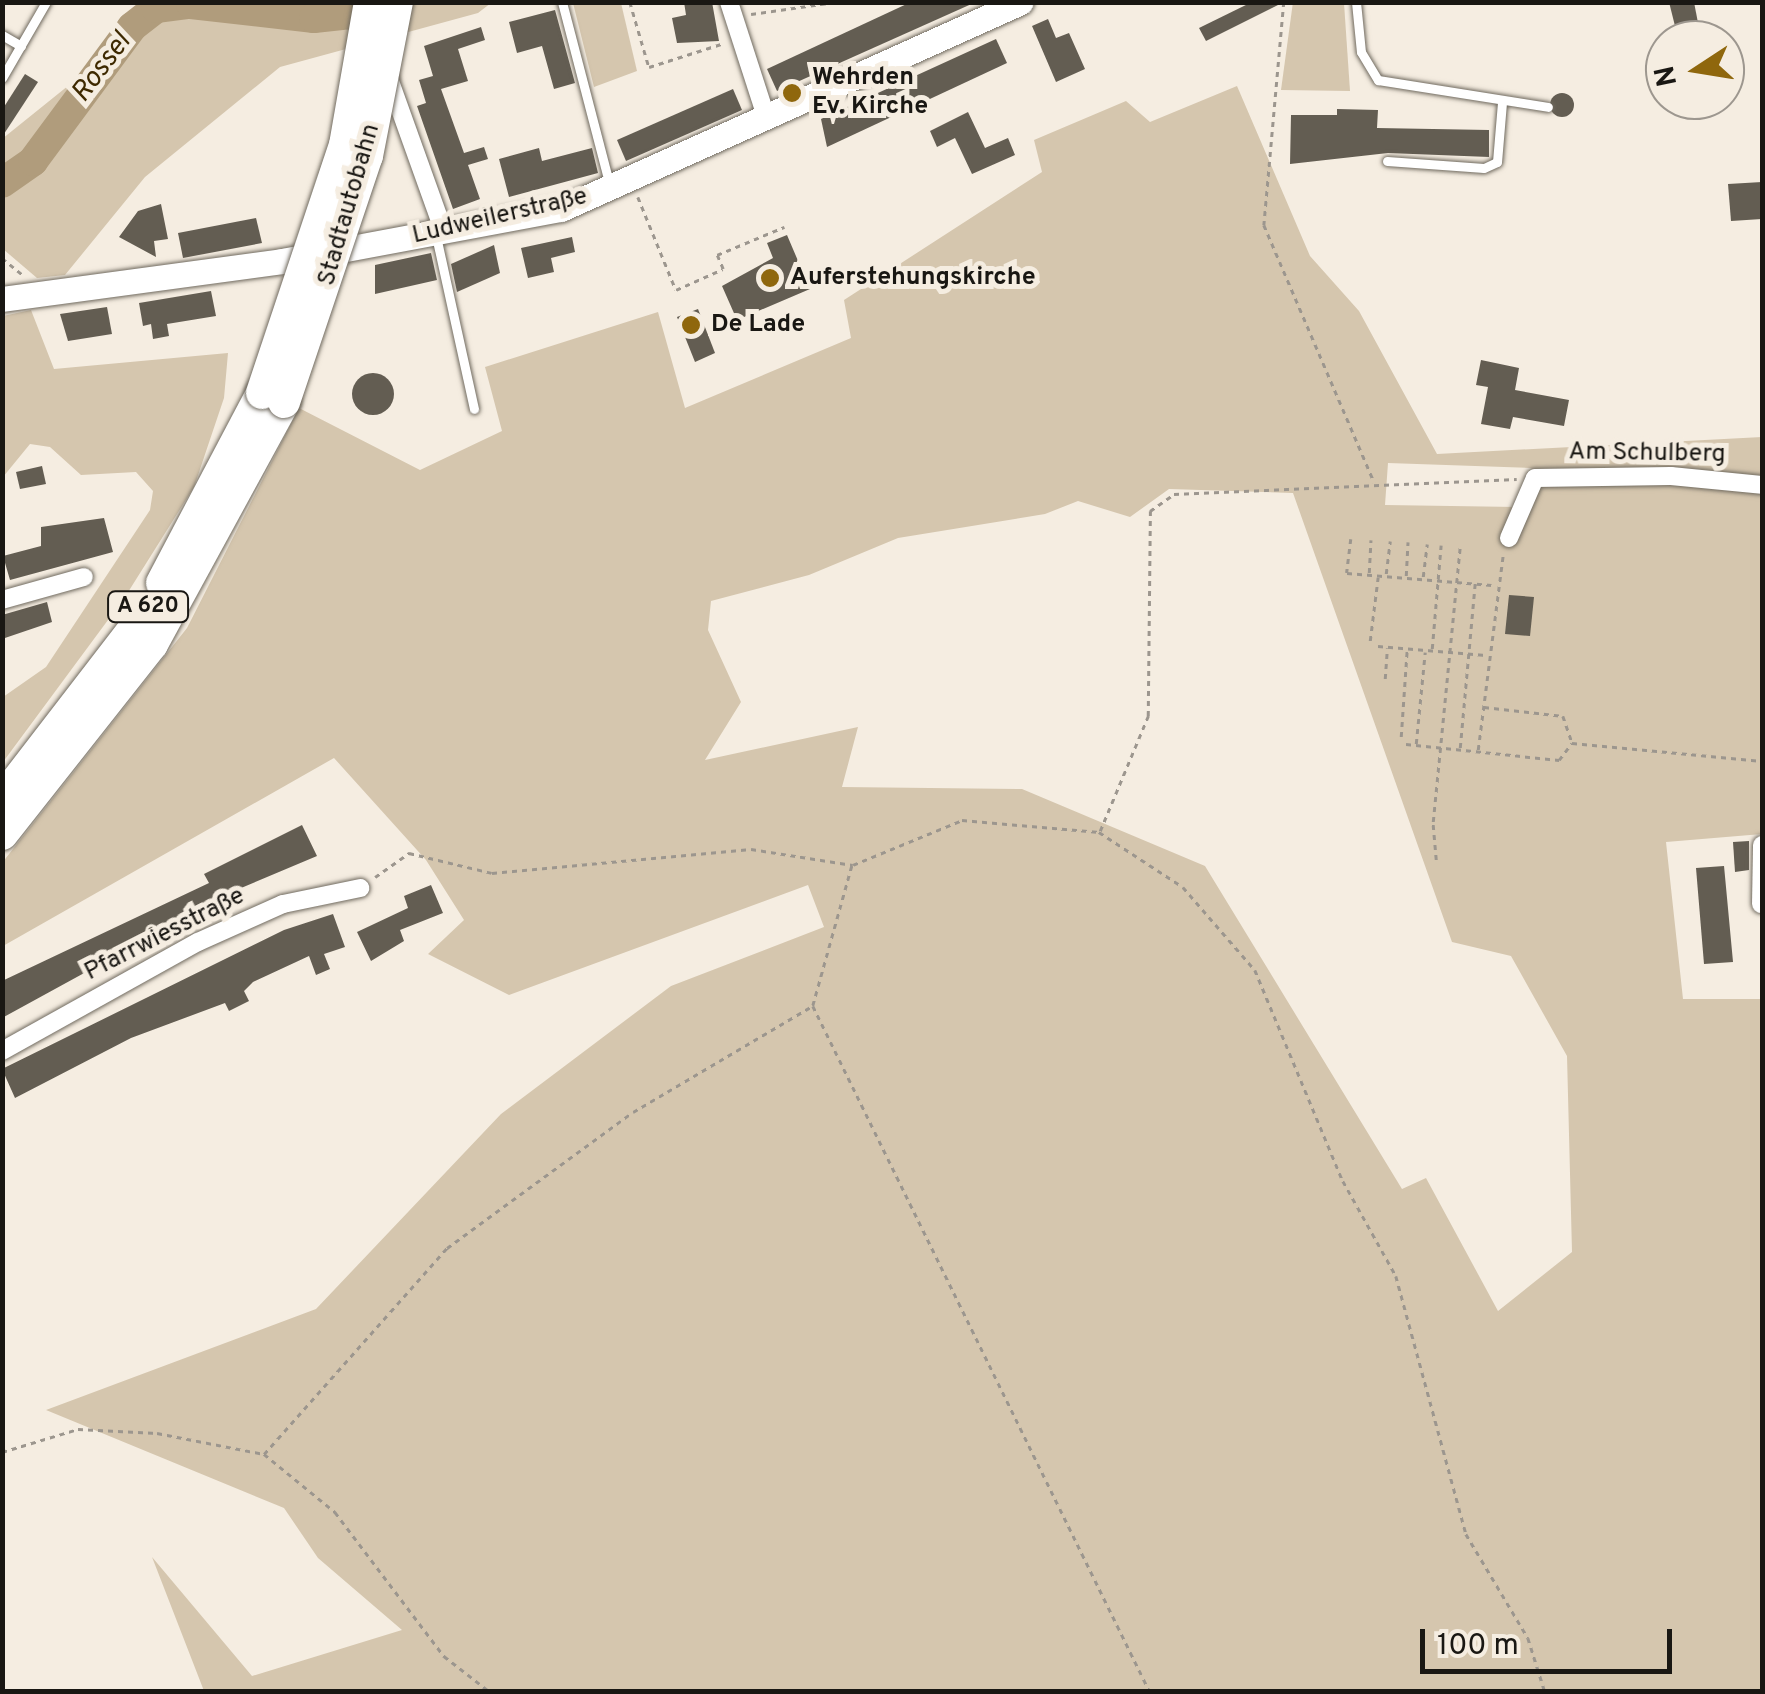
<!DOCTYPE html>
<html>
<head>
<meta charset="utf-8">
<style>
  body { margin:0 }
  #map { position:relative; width:1765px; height:1694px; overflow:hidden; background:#f5ede1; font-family:Overpass,sans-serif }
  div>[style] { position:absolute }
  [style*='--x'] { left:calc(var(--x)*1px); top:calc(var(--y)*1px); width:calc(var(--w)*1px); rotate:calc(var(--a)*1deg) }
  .green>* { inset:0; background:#d5c6ae }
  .river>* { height:30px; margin:-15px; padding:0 15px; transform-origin:15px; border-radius:15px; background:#b09c7c }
  .building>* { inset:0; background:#635d52 }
  .round { border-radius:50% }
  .path>* { height:2.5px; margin-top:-1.25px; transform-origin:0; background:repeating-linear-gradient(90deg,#9c968e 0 5px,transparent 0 10px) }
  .roads { filter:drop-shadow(0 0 2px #706a5f) drop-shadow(0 0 2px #706a5f) }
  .service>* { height:9px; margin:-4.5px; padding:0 4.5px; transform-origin:4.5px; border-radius:4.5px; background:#fff }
  .minor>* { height:18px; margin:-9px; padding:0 9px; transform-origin:9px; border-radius:9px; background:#fff }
  .secondary>* { height:25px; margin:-12.5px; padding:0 12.5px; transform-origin:12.5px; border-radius:12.5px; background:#fff }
  .motorway>* { height:32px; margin:-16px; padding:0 16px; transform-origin:16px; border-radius:16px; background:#fff }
  .bridges { filter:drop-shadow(0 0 2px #706a5f) drop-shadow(0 0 2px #706a5f) }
  .motorway-bridge>* { height:32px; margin:-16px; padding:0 16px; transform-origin:16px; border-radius:16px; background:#fff }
  .dots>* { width:28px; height:28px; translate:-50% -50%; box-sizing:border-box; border:5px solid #f5ede1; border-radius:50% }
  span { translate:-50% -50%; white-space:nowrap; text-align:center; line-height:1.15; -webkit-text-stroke:10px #f5ede1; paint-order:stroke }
  .shield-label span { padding:2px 8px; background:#f5ede1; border:2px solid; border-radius:8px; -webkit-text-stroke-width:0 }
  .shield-label { font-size:22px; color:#191713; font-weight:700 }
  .poi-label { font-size:25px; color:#191713; font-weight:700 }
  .left { translate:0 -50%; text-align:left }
  .street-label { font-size:25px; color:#191713 }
  .water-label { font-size:28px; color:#3e2900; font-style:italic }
  .frame { position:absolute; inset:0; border:5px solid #191713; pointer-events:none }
  .north { position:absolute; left:1645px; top:20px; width:100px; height:100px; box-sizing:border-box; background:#f5ede1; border:2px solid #9d978f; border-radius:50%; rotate:258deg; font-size:28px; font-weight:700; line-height:40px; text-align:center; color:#191713 }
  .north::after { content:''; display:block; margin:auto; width:35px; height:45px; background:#8f670d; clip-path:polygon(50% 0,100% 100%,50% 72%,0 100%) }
  .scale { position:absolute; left:1420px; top:1629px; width:252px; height:45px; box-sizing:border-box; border:5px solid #191713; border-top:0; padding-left:12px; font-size:30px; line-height:35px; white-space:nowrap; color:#191713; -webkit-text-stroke:8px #f5ede1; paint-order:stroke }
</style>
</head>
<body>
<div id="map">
  <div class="green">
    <i style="clip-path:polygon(1293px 2px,1344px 3px,1350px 91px,1281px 90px)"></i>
    <i style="clip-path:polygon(171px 3px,491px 3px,478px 13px,280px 67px,145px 177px,65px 275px,37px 278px,3px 249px,2px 139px)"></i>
    <i style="clip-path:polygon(573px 3px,621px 3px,637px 71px,594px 87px)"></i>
    <i style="clip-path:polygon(evenodd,1237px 86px,1310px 256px,1359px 311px,1437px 454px,1762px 437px,1762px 834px,1666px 842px,1683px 999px,1762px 999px,1762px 1691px,204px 1691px,152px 1557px,252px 1676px,402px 1630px,318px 1558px,284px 1508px,46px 1410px,316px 1309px,501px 1114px,671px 986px,824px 927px,808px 885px,509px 995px,428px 954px,464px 920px,426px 860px,334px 758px,3px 946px,2px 863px,187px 628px,299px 408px,420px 470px,502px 431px,485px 367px,658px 312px,685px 408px,851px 338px,844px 300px,1042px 172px,1034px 140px,1126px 101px,1150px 122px,1237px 86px,1388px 463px,1531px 468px,1532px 469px,1517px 507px,1385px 505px,1388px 463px,1237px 86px,1169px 489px,1293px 493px,1452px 942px,1511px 956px,1567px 1056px,1572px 1252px,1498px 1311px,1426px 1178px,1402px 1189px,1205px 866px,1022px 789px,842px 787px,858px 727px,705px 760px,741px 702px,708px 630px,711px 601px,809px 575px,898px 538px,1045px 514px,1078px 501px,1130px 517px,1169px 489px)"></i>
    <i style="clip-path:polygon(31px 310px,54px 369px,228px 353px,224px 398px,194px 487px,125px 597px,3px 762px,3px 697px,46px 667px,150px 510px,153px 491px,136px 472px,81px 475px,50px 447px,30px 444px,3px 477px,3px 316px)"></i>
  </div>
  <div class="river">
    <i style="--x:2;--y:183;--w:38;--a:-35"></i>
    <i style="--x:33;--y:161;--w:167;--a:-53.5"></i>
    <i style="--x:132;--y:27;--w:31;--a:-38"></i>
    <i style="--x:156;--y:8;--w:35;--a:-7"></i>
    <i style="--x:191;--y:4;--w:124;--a:6.5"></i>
    <i style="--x:314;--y:18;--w:74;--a:-6.2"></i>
  </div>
  <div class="building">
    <i style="clip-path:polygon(684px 2px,712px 2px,719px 41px,677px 43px,672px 18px,686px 15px)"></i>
    <i style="clip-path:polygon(911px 2px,976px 2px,777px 91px,767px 69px)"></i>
    <i style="clip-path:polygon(1252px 2px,1284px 2px,1206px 41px,1199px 28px)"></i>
    <i style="clip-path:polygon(1669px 2px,1694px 2px,1698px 23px,1675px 26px)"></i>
    <i style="clip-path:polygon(555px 10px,575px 83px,554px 89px,542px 46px,517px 53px,509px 22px)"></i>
    <i style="clip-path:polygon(1048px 19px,1056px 38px,1069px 33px,1085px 69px,1056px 82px,1032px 26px)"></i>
    <i style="clip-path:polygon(481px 27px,485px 40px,458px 49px,468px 81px,441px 89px,464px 153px,484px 147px,488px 159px,468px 165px,480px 199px,453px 209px,417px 106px,426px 103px,419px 80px,433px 76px,424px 46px)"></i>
    <i style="clip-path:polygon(996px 39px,1007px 63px,827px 147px,821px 119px)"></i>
    <i style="clip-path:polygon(25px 74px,38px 82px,2px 137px,2px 110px)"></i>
    <i style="clip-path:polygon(733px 89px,742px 110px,626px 161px,617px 140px)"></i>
    <i class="round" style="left:1550px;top:93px;width:24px;height:24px"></i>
    <i style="clip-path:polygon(1337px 109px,1378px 110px,1377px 128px,1489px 130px,1489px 157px,1388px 153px,1290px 164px,1291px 115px,1337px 115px)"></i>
    <i style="clip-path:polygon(968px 112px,985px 148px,1008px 138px,1015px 155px,972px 174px,955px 138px,937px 147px,930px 131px)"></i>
    <i style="clip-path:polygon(539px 148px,542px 161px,592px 148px,598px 173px,509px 197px,499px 159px)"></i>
    <i style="clip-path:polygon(1762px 182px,1762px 219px,1731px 221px,1728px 184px)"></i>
    <i style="clip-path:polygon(161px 204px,168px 239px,154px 241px,156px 257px,119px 237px,138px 211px)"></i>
    <i style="clip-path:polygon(256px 218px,262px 243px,183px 258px,178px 233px)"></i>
    <i style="clip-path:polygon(787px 235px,810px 289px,737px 320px,722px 286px,773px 258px,767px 243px)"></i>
    <i style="clip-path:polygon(572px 237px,575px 252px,551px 258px,554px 272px,528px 278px,521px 248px)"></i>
    <i style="clip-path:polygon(494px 245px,500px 273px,457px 292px,451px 264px)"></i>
    <i style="clip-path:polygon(431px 253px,437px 280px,375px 294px,375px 265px)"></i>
    <i style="clip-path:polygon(211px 291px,216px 316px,167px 324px,169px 336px,153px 339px,151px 324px,143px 326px,139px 303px)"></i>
    <i style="clip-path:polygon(107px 307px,112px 334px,68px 341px,60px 314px)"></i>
    <i style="clip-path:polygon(698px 309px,715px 353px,695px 362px,677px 317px)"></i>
    <i style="clip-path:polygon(1481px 360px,1519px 368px,1515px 390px,1569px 400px,1564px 426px,1513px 417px,1510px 429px,1481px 424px,1488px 387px,1476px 385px)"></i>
    <i class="round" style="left:352px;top:373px;width:42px;height:42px"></i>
    <i style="clip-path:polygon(42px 466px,46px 484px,20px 489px,16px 472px)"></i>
    <i style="clip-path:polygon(104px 518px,113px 552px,10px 580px,3px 556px,41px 546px,41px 527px)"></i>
    <i style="clip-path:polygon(1509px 595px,1534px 597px,1530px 636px,1505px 634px)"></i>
    <i style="clip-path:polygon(47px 602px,52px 622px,2px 639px,2px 615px)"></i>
    <i style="clip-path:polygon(302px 825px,317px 856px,234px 891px,2px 1018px,2px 981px,209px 883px,204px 874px)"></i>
    <i style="clip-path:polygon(1749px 841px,1749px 870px,1735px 872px,1733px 842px)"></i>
    <i style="clip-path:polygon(1724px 866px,1733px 962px,1704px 964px,1696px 868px)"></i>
    <i style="clip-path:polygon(431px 885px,443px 913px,400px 930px,404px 941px,371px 961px,357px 932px,408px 908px,404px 896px)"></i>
    <i style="clip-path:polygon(333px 914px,345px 947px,324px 954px,330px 969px,316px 975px,309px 956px,253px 982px,244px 991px,249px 1001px,229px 1011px,225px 1003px,131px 1038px,15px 1098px,2px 1069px,284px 930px)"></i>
  </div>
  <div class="path">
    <i style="--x:630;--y:2;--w:68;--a:73.7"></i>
    <i style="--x:649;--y:67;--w:79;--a:-17.7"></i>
    <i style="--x:1284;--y:2;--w:224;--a:95.1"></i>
    <i style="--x:1264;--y:225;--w:280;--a:66.8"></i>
    <i style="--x:751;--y:14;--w:78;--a:-8.1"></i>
    <i style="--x:638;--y:197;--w:100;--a:67.8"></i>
    <i style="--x:676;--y:290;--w:51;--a:-24.1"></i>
    <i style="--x:723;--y:269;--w:15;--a:-113"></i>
    <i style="--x:717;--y:255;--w:73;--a:-22.7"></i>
    <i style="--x:2;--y:258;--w:28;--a:39"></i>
    <i style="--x:1351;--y:539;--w:34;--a:97"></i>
    <i style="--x:1347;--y:573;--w:145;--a:4.7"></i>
    <i style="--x:1369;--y:573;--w:33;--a:-87"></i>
    <i style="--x:1386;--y:574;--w:33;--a:-83"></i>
    <i style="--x:1406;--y:576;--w:34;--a:-87"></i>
    <i style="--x:1423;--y:577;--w:33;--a:-83"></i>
    <i style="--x:1370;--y:641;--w:64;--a:-82.9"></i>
    <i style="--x:1378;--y:646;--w:108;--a:4.8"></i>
    <i style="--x:1432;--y:649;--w:104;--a:-85.1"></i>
    <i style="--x:1385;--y:679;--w:31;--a:-86"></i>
    <i style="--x:1484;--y:707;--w:80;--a:6.5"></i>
    <i style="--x:1563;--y:716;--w:28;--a:71"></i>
    <i style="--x:1401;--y:737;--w:87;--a:-86.1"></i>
    <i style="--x:1406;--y:744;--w:154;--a:6"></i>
    <i style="--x:1559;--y:760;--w:21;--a:-53"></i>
    <i style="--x:1572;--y:743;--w:191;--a:5.4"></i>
    <i style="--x:1416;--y:744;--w:92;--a:-84.4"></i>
    <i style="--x:1460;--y:748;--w:166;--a:-84.8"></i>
    <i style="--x:1478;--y:750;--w:197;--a:-82.7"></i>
    <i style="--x:1100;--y:831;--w:125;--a:-67.3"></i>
    <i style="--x:1148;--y:716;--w:205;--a:-89.4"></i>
    <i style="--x:1150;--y:511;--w:29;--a:-35"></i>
    <i style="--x:1174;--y:494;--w:343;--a:-2.5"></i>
    <i style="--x:1436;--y:860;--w:38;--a:-95"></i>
    <i style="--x:1433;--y:822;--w:276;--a:-84.4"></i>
    <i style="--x:852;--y:866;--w:145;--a:105.6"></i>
    <i style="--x:813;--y:1006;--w:764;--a:63.84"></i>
    <i style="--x:375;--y:877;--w:42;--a:-35.2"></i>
    <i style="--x:409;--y:853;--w:85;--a:13.5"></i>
    <i style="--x:492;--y:873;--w:260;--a:-5.3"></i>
    <i style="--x:751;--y:849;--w:103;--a:8.9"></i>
    <i style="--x:853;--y:865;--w:118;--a:-22.4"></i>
    <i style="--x:962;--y:820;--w:138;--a:5"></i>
    <i style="--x:1099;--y:832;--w:100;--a:33.2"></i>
    <i style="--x:1183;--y:887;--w:110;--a:49.1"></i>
    <i style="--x:1255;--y:970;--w:229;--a:67.4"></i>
    <i style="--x:1343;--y:1181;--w:109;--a:60.8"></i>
    <i style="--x:1396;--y:1276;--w:267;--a:74.8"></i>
    <i style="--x:1466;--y:1534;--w:121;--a:59.2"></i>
    <i style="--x:1528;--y:1638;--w:57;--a:72.5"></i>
    <i style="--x:2;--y:1452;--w:79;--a:-16.8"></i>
    <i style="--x:78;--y:1429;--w:79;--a:2.9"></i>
    <i style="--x:157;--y:1433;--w:109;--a:11.1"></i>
    <i style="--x:264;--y:1454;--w:92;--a:39.2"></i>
    <i style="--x:335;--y:1512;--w:181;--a:52.9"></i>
    <i style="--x:444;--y:1656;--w:58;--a:38"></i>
    <i style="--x:264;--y:1454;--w:276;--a:-48.4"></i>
    <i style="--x:447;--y:1248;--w:230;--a:-36.2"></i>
    <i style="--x:633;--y:1112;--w:208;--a:-30.6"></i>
  </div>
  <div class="roads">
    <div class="service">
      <i style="--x:562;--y:2;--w:186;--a:75.4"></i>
      <i style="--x:1356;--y:2;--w:50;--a:84.3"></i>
      <i style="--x:1361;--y:52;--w:33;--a:59"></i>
      <i style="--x:1378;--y:80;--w:172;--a:9"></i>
      <i style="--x:2;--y:35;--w:22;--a:30"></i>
      <i style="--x:2;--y:78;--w:88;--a:-59.9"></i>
      <i style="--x:1387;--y:161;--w:97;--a:4.1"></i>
      <i style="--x:1484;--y:168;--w:14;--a:-25"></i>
      <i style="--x:1497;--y:162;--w:60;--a:-85.2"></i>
      <i style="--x:436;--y:236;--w:177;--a:77.6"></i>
    </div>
    <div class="minor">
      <i style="--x:729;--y:2;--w:124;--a:72.1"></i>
      <i style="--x:387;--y:73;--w:169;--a:70.3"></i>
      <i style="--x:1509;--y:538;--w:65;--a:-66.6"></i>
      <i style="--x:1535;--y:478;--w:136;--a:-0.8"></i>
      <i style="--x:1671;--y:476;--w:91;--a:5.6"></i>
      <i style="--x:2;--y:600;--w:85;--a:-15.7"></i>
      <i style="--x:1761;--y:904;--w:59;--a:-89"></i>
      <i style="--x:2;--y:1051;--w:224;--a:-29.1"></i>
      <i style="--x:198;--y:942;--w:93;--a:-24.1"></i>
      <i style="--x:283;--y:904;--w:79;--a:-11.7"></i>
    </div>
    <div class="secondary">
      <i style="--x:2;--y:299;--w:283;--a:-7.7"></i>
      <i style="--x:282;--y:261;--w:284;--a:-10.6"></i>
      <i style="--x:561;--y:209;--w:504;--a:-24.23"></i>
    </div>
    <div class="motorway">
      <i style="--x:162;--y:583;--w:215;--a:-62.2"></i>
      <i style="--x:2;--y:800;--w:221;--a:-52.4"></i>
      <i style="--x:2;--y:834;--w:242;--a:-51.7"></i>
      <i style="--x:152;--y:644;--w:276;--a:-61.4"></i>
    </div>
  </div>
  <div class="bridges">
    <div class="motorway-bridge">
      <i style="--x:262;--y:393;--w:262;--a:-71.5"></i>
      <i style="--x:345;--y:145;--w:145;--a:-80.1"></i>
      <i style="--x:284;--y:402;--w:260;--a:-71.4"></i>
      <i style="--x:367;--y:156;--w:157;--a:-79"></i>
    </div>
  </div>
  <div class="dots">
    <i style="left:792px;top:93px;background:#8f670d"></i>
    <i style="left:770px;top:278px;background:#8f670d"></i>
    <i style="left:691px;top:325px;background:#8f670d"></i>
  </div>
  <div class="shield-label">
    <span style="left:148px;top:607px">A 620</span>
  </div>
  <div class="poi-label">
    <span class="left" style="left:812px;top:93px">Wehrden<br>Ev. Kirche</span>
    <span class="left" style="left:790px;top:278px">Auferstehungskirche</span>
    <span class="left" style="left:711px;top:325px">De Lade</span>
  </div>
  <div class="street-label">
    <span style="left:350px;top:205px;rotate:-74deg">Stadtautobahn</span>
    <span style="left:500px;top:217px;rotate:-13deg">Ludweilerstraße</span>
    <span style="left:1647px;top:454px;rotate:1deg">Am Schulberg</span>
    <span style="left:165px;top:935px;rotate:-27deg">Pfarrwiesstraße</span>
  </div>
  <div class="water-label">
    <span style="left:102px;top:68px;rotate:-53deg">Rossel</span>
  </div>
  <div class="frame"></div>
  <div class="north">N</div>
  <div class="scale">100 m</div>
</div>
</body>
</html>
